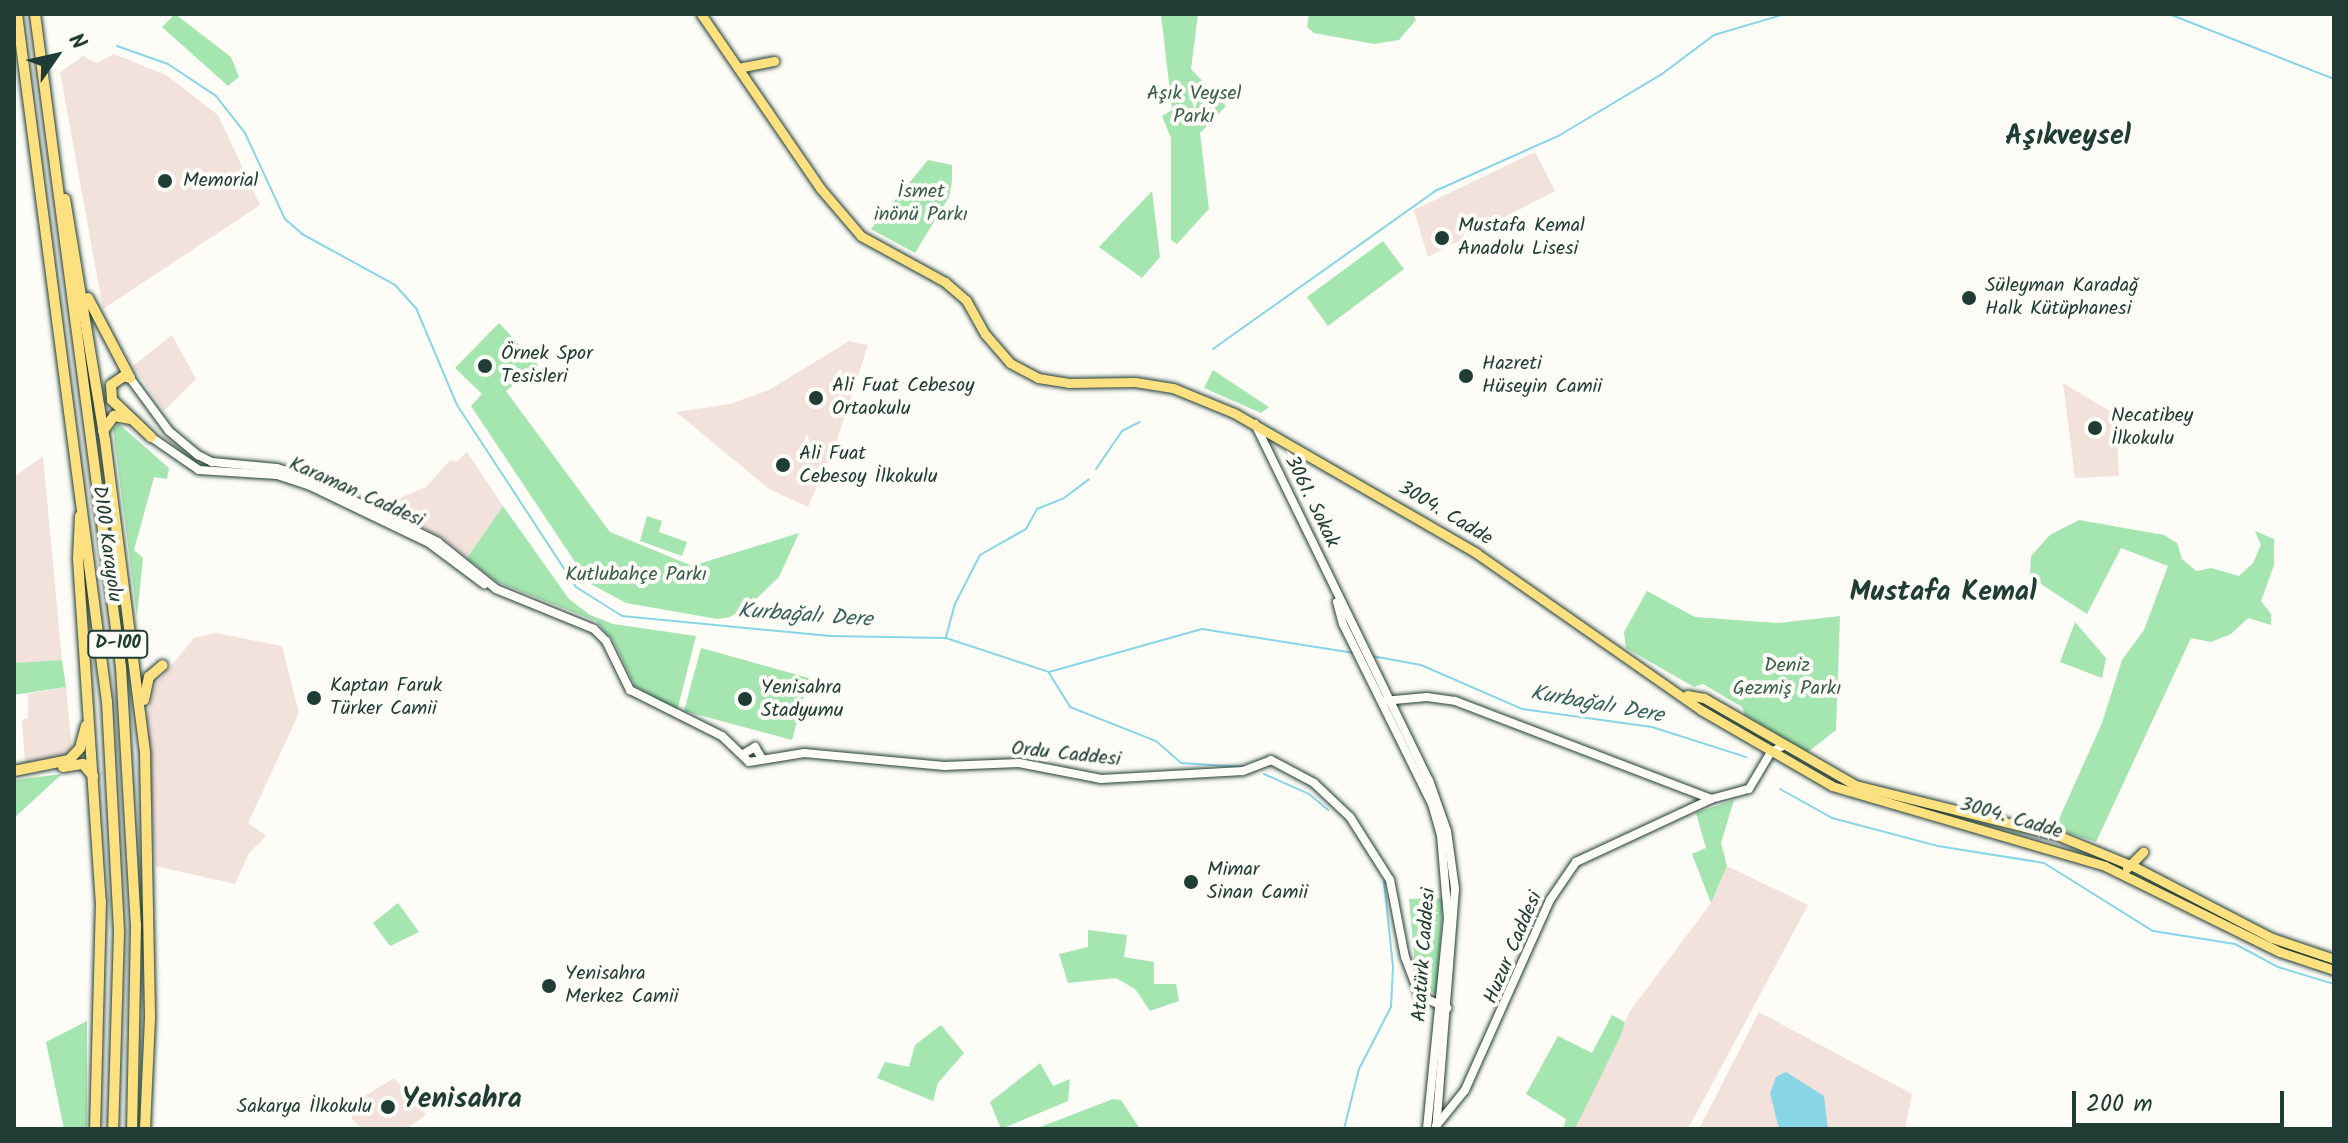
<!DOCTYPE html>
<html>
<head>
<meta charset="utf-8">
<style>
  body { margin:0 }
  #map { position:relative; width:2348px; height:1143px; overflow:hidden; background:#fdfcf7; font-family:Kalam,sans-serif }
  div>[style] { position:absolute }
  [style*='--x'] { left:calc(var(--x)*1px); top:calc(var(--y)*1px); width:calc(var(--w)*1px); rotate:calc(var(--a)*1deg) }
  .built>* { inset:0; background:#f3e1dc }
  .green>* { inset:0; background:#a5e6b0 }
  .water>* { inset:0; background:#87d5e6 }
  .stream>* { height:2px; margin:-1px; padding:0 1px; transform-origin:1px; border-radius:1px; background:#87d5e6 }
  .roads { filter:drop-shadow(0 0 2px #1f3d34) drop-shadow(0 0 2px #1f3d34) }
  .secondary>* { height:8px; margin:-4px; padding:0 4px; transform-origin:4px; border-radius:4px; background:#fdfcf7 }
  .primary>* { height:9px; margin:-4.5px; padding:0 4.5px; transform-origin:4.5px; border-radius:4.5px; background:#fde080 }
  .trunk>* { height:10px; margin:-5px; padding:0 5px; transform-origin:5px; border-radius:5px; background:#fde080 }
  .dots>* { width:22px; height:22px; translate:-50% -50%; box-sizing:border-box; border:4px solid #fdfcf7; border-radius:50% }
  span { translate:-50% -50%; white-space:nowrap; text-align:center; line-height:1.15; -webkit-text-stroke:8px #fdfcf7; paint-order:stroke }
  .shield-label span { padding:2px 6px; background:#fdfcf7; border:2px solid; border-radius:6px; -webkit-text-stroke-width:0 }
  .shield-label { font-size:18px; color:#1f3d34; font-weight:700 }
  .park-label { font-size:20px; color:#3a5f4d }
  .poi-label { font-size:20px; color:#1f3d34 }
  .left { translate:0 -50%; text-align:left }
  .right { translate:-100% -50%; text-align:right }
  .street-label { font-size:20px; color:#1f3d34 }
  .water-label { font-size:22px; color:#396360; font-style:italic }
  .district-label { font-size:28px; color:#1f3d34; font-weight:700 }
  .frame { position:absolute; inset:0; border:16px solid #1f3d34; pointer-events:none }
  .north { position:absolute; left:16px; top:16px; width:80px; height:80px; -webkit-text-stroke:6px #fdfcf7; paint-order:stroke; rotate:56deg; font-size:22px; font-weight:700; line-height:32px; text-align:center; color:#1f3d34 }
  .north::after { content:''; display:block; margin:auto; width:28px; height:36px; background:#1f3d34; clip-path:polygon(50% 0,100% 100%,50% 72%,0 100%) }
  .scale { position:absolute; left:2072px; top:1091px; width:212px; height:36px; box-sizing:border-box; border:4px solid #1f3d34; border-top:0; padding-left:10px; font-size:24px; line-height:28px; white-space:nowrap; color:#1f3d34; -webkit-text-stroke:6px #fdfcf7; paint-order:stroke }
</style>
</head>
<body>
<div id="map">
  <div class="built">
    <i style="clip-path:polygon(114px 54px,166px 75px,218px 115px,260px 205px,103px 309px,60px 72px,83px 56px,97px 63px)"></i>
    <i style="clip-path:polygon(1535px 152px,1555px 191px,1428px 257px,1414px 210px)"></i>
    <i style="clip-path:polygon(172px 335px,196px 379px,164px 411px,133px 366px)"></i>
    <i style="clip-path:polygon(849px 341px,868px 345px,837px 440px,808px 507px,769px 489px,676px 412px,730px 404px,769px 390px)"></i>
    <i style="clip-path:polygon(2063px 383px,2125px 420px,2117px 437px,2119px 476px,2075px 478px)"></i>
    <i style="clip-path:polygon(467px 452px,503px 506px,467px 558px,443px 538px,388px 510px,395px 500px,426px 487px,450px 460px,456px 462px)"></i>
    <i style="clip-path:polygon(43px 456px,62px 660px,14px 663px,14px 477px)"></i>
    <i style="clip-path:polygon(216px 633px,282px 646px,299px 713px,248px 823px,266px 836px,249px 853px,235px 884px,155px 866px,147px 716px,156px 684px,194px 638px)"></i>
    <i style="clip-path:polygon(66px 687px,72px 749px,61px 757px,25px 763px,22px 720px,28px 718px,28px 694px)"></i>
    <i style="clip-path:polygon(1727px 866px,1808px 905px,1695px 1116px,1687px 1129px,1575px 1129px,1630px 1011px,1711px 903px)"></i>
    <i style="clip-path:polygon(1759px 1012px,1912px 1094px,1905px 1129px,1699px 1129px)"></i>
    <i style="clip-path:polygon(394px 1078px,426px 1115px,406px 1129px,362px 1129px,351px 1118px,360px 1099px)"></i>
  </div>
  <div class="green">
    <i style="clip-path:polygon(175px 14px,231px 57px,239px 77px,228px 86px,162px 27px)"></i>
    <i style="clip-path:polygon(1161px 14px,1198px 14px,1191px 69px,1226px 106px,1200px 133px,1209px 209px,1177px 244px,1171px 240px,1171px 138px,1162px 116px,1172px 110px)"></i>
    <i style="clip-path:polygon(1309px 14px,1413px 14px,1416px 20px,1399px 40px,1374px 44px,1314px 33px,1307px 27px)"></i>
    <i style="clip-path:polygon(928px 160px,952px 165px,952px 181px,949px 197px,915px 253px,871px 229px)"></i>
    <i style="clip-path:polygon(1152px 191px,1160px 257px,1142px 278px,1099px 247px)"></i>
    <i style="clip-path:polygon(1383px 241px,1404px 269px,1328px 326px,1307px 297px)"></i>
    <i style="clip-path:polygon(499px 323px,538px 365px,506px 391px,610px 532px,692px 566px,799px 533px,779px 577px,753px 602px,730px 617px,717px 619px,626px 603px,589px 583px,471px 406px,482px 394px,455px 368px)"></i>
    <i style="clip-path:polygon(1213px 370px,1269px 407px,1261px 413px,1204px 388px)"></i>
    <i style="clip-path:polygon(119px 424px,169px 468px,167px 479px,154px 477px,134px 550px,143px 558px,137px 616px,113px 429px)"></i>
    <i style="clip-path:polygon(503px 506px,569px 599px,590px 615px,613px 624px,696px 636px,677px 711px,635px 686px,613px 640px,596px 621px,497px 582px,467px 558px)"></i>
    <i style="clip-path:polygon(647px 516px,662px 521px,659px 532px,687px 542px,682px 556px,640px 541px)"></i>
    <i style="clip-path:polygon(2079px 520px,2164px 535px,2177px 543px,2182px 559px,2196px 571px,2211px 568px,2239px 576px,2253px 563px,2261px 545px,2255px 531px,2274px 539px,2274px 565px,2261px 601px,2271px 614px,2271px 625px,2248px 618px,2231px 634px,2211px 642px,2191px 638px,2096px 842px,2055px 828px,2102px 723px,2122px 660px,2144px 630px,2168px 566px,2121px 548px,2087px 614px,2030px 577px,2031px 556px,2050px 535px)"></i>
    <i style="clip-path:polygon(1647px 591px,1695px 617px,1777px 623px,1840px 616px,1836px 730px,1808px 752px,1745px 715px,1742px 707px,1703px 684px,1694px 687px,1626px 648px,1624px 632px)"></i>
    <i style="clip-path:polygon(2075px 622px,2106px 658px,2102px 678px,2060px 662px)"></i>
    <i style="clip-path:polygon(701px 648px,809px 678px,792px 740px,684px 711px)"></i>
    <i style="clip-path:polygon(62px 660px,66px 687px,14px 695px,14px 663px)"></i>
    <i style="clip-path:polygon(62px 774px,14px 818px,14px 780px)"></i>
    <i style="clip-path:polygon(1734px 800px,1721px 843px,1727px 866px,1711px 903px,1692px 854px,1706px 848px,1696px 813px)"></i>
    <i style="clip-path:polygon(1443px 898px,1437px 995px,1424px 987px,1415px 965px,1409px 899px)"></i>
    <i style="clip-path:polygon(398px 903px,419px 932px,390px 946px,373px 923px)"></i>
    <i style="clip-path:polygon(1088px 930px,1127px 935px,1124px 957px,1154px 962px,1154px 984px,1176px 984px,1179px 1001px,1150px 1011px,1135px 989px,1116px 978px,1068px 983px,1059px 954px,1088px 947px)"></i>
    <i style="clip-path:polygon(1612px 1015px,1625px 1022px,1621px 1035px,1575px 1129px,1563px 1129px,1566px 1119px,1526px 1094px,1558px 1036px,1592px 1053px)"></i>
    <i style="clip-path:polygon(87px 1021px,87px 1129px,64px 1129px,46px 1042px)"></i>
    <i style="clip-path:polygon(941px 1025px,964px 1053px,938px 1083px,933px 1101px,877px 1078px,885px 1062px,909px 1067px,915px 1045px)"></i>
    <i style="clip-path:polygon(1040px 1063px,1053px 1086px,1070px 1079px,1068px 1101px,1001px 1129px,990px 1102px)"></i>
    <i style="clip-path:polygon(1113px 1099px,1121px 1100px,1140px 1129px,1035px 1129px)"></i>
  </div>
  <div class="water">
    <i style="clip-path:polygon(1786px 1072px,1824px 1096px,1828px 1129px,1779px 1129px,1770px 1093px,1776px 1077px)"></i>
  </div>
  <div class="stream">
    <i style="--x:2169;--y:14;--w:177;--a:21.5"></i>
    <i style="--x:117;--y:46;--w:54;--a:19.4"></i>
    <i style="--x:168;--y:64;--w:58;--a:33.7"></i>
    <i style="--x:216;--y:96;--w:47;--a:51.9"></i>
    <i style="--x:245;--y:133;--w:95;--a:65.1"></i>
    <i style="--x:285;--y:219;--w:23;--a:41"></i>
    <i style="--x:302;--y:234;--w:106;--a:28.7"></i>
    <i style="--x:395;--y:285;--w:31;--a:48"></i>
    <i style="--x:416;--y:308;--w:105;--a:67.1"></i>
    <i style="--x:457;--y:405;--w:217;--a:56.8"></i>
    <i style="--x:576;--y:587;--w:54;--a:32.2"></i>
    <i style="--x:622;--y:616;--w:207;--a:5.5"></i>
    <i style="--x:828;--y:636;--w:118;--a:1"></i>
    <i style="--x:946;--y:638;--w:108;--a:18.3"></i>
    <i style="--x:1049;--y:672;--w:159;--a:-15.7"></i>
    <i style="--x:1202;--y:629;--w:154;--a:9"></i>
    <i style="--x:1213;--y:349;--w:272;--a:-35.4"></i>
    <i style="--x:1435;--y:191;--w:137;--a:-24.1"></i>
    <i style="--x:1560;--y:135;--w:119;--a:-30.9"></i>
    <i style="--x:1662;--y:74;--w:65;--a:-36.9"></i>
    <i style="--x:1714;--y:35;--w:74;--a:-16.5"></i>
    <i style="--x:1096;--y:469;--w:46;--a:-55.6"></i>
    <i style="--x:1122;--y:431;--w:20;--a:-27"></i>
    <i style="--x:946;--y:637;--w:34;--a:-75"></i>
    <i style="--x:955;--y:604;--w:55;--a:-63"></i>
    <i style="--x:980;--y:555;--w:53;--a:-29.5"></i>
    <i style="--x:1026;--y:529;--w:23;--a:-61"></i>
    <i style="--x:1037;--y:509;--w:29;--a:-22"></i>
    <i style="--x:1064;--y:498;--w:31;--a:-37"></i>
    <i style="--x:1372;--y:656;--w:50;--a:10.4"></i>
    <i style="--x:1421;--y:665;--w:110;--a:23.5"></i>
    <i style="--x:1522;--y:709;--w:131;--a:7.9"></i>
    <i style="--x:1652;--y:727;--w:99;--a:17.7"></i>
    <i style="--x:1049;--y:673;--w:40;--a:58"></i>
    <i style="--x:1070;--y:707;--w:92;--a:21.6"></i>
    <i style="--x:1156;--y:741;--w:33;--a:41"></i>
    <i style="--x:1181;--y:763;--w:62;--a:3.7"></i>
    <i style="--x:1264;--y:774;--w:49;--a:24"></i>
    <i style="--x:1309;--y:794;--w:25;--a:40"></i>
    <i style="--x:1780;--y:789;--w:60;--a:29.1"></i>
    <i style="--x:1832;--y:818;--w:110;--a:14.8"></i>
    <i style="--x:1938;--y:846;--w:107;--a:9.1"></i>
    <i style="--x:2044;--y:863;--w:128;--a:32"></i>
    <i style="--x:2153;--y:931;--w:83;--a:9"></i>
    <i style="--x:2235;--y:944;--w:49;--a:28.1"></i>
    <i style="--x:2278;--y:967;--w:59;--a:16.9"></i>
    <i style="--x:1344;--y:1129;--w:62;--a:-76"></i>
    <i style="--x:1359;--y:1069;--w:70;--a:-62.7"></i>
    <i style="--x:1391;--y:1007;--w:40;--a:-87.1"></i>
    <i style="--x:1393;--y:967;--w:86;--a:-96"></i>
  </div>
  <div class="roads">
    <div class="secondary">
      <i style="--x:130;--y:378;--w:66;--a:53.7"></i>
      <i style="--x:169;--y:431;--w:38;--a:40"></i>
      <i style="--x:198;--y:455;--w:16;--a:27"></i>
      <i style="--x:212;--y:462;--w:65;--a:5.3"></i>
      <i style="--x:277;--y:468;--w:30;--a:17"></i>
      <i style="--x:306;--y:477;--w:147;--a:26.2"></i>
      <i style="--x:438;--y:542;--w:75;--a:39"></i>
      <i style="--x:496;--y:589;--w:106;--a:22.2"></i>
      <i style="--x:594;--y:629;--w:17;--a:45"></i>
      <i style="--x:606;--y:641;--w:55;--a:63.9"></i>
      <i style="--x:630;--y:690;--w:103;--a:26.6"></i>
      <i style="--x:722;--y:736;--w:37;--a:44"></i>
      <i style="--x:749;--y:762;--w:56;--a:-9.3"></i>
      <i style="--x:804;--y:753;--w:141;--a:5.3"></i>
      <i style="--x:944;--y:766;--w:75;--a:-2.3"></i>
      <i style="--x:1019;--y:763;--w:84;--a:11"></i>
      <i style="--x:1101;--y:779;--w:142;--a:-3.2"></i>
      <i style="--x:1243;--y:771;--w:30;--a:-21"></i>
      <i style="--x:1271;--y:760;--w:49;--a:28.1"></i>
      <i style="--x:1314;--y:783;--w:50;--a:43.4"></i>
      <i style="--x:1350;--y:817;--w:75;--a:57.6"></i>
      <i style="--x:1390;--y:880;--w:78;--a:79"></i>
      <i style="--x:1405;--y:957;--w:42;--a:69"></i>
      <i style="--x:1420;--y:996;--w:30;--a:24"></i>
      <i style="--x:1255;--y:424;--w:396;--a:64"></i>
      <i style="--x:1429;--y:780;--w:54;--a:70.6"></i>
      <i style="--x:1447;--y:831;--w:59;--a:82.1"></i>
      <i style="--x:1455;--y:889;--w:241;--a:94.5"></i>
      <i style="--x:151;--y:437;--w:58;--a:34.5"></i>
      <i style="--x:199;--y:470;--w:78;--a:3.7"></i>
      <i style="--x:277;--y:475;--w:33;--a:18"></i>
      <i style="--x:308;--y:485;--w:134;--a:25.6"></i>
      <i style="--x:429;--y:543;--w:69;--a:36.7"></i>
      <i style="--x:1337;--y:602;--w:23;--a:75"></i>
      <i style="--x:1343;--y:624;--w:201;--a:63.7"></i>
      <i style="--x:1432;--y:804;--w:32;--a:74"></i>
      <i style="--x:1441;--y:835;--w:83;--a:85.2"></i>
      <i style="--x:1448;--y:918;--w:212;--a:95.7"></i>
      <i style="--x:1383;--y:701;--w:44;--a:-5.2"></i>
      <i style="--x:1427;--y:697;--w:28;--a:8"></i>
      <i style="--x:1455;--y:701;--w:274;--a:20.9"></i>
      <i style="--x:745;--y:753;--w:12;--a:-31"></i>
      <i style="--x:755;--y:747;--w:12;--a:59"></i>
      <i style="--x:1436;--y:1126;--w:46;--a:-51.1"></i>
      <i style="--x:1465;--y:1090;--w:208;--a:-65.9"></i>
      <i style="--x:1550;--y:900;--w:46;--a:-55.6"></i>
      <i style="--x:1576;--y:862;--w:149;--a:-25"></i>
      <i style="--x:1711;--y:799;--w:39;--a:-15"></i>
      <i style="--x:1749;--y:789;--w:43;--a:-59.3"></i>
      <i style="--x:1771;--y:752;--w:13;--a:-27"></i>
    </div>
    <div class="primary">
      <i style="--x:701;--y:14;--w:211;--a:55.6"></i>
      <i style="--x:820;--y:188;--w:63;--a:49.5"></i>
      <i style="--x:861;--y:236;--w:96;--a:28.7"></i>
      <i style="--x:945;--y:282;--w:28;--a:41"></i>
      <i style="--x:966;--y:300;--w:39;--a:61"></i>
      <i style="--x:985;--y:334;--w:38;--a:49"></i>
      <i style="--x:1010;--y:363;--w:32;--a:28"></i>
      <i style="--x:1038;--y:378;--w:31;--a:9"></i>
      <i style="--x:1069;--y:383;--w:66;--a:-0.9"></i>
      <i style="--x:1135;--y:382;--w:38;--a:9"></i>
      <i style="--x:1173;--y:388;--w:66;--a:22.3"></i>
      <i style="--x:1234;--y:413;--w:280;--a:30"></i>
      <i style="--x:1476;--y:553;--w:274;--a:34.9"></i>
      <i style="--x:1701;--y:710;--w:151;--a:30.1"></i>
      <i style="--x:1832;--y:786;--w:284;--a:16.3"></i>
      <i style="--x:2105;--y:866;--w:195;--a:26.2"></i>
      <i style="--x:2280;--y:952;--w:57;--a:18.4"></i>
      <i style="--x:738;--y:68;--w:37;--a:-11"></i>
      <i style="--x:1687;--y:695;--w:17;--a:10"></i>
      <i style="--x:1704;--y:698;--w:174;--a:29.9"></i>
      <i style="--x:1855;--y:785;--w:208;--a:13.9"></i>
      <i style="--x:2057;--y:835;--w:84;--a:22.3"></i>
      <i style="--x:2135;--y:867;--w:154;--a:27.4"></i>
      <i style="--x:2272;--y:938;--w:65;--a:18.7"></i>
      <i style="--x:2127;--y:868;--w:23;--a:-45"></i>
    </div>
    <div class="trunk">
      <i style="--x:17;--y:14;--w:694;--a:82.55"></i>
      <i style="--x:107;--y:702;--w:230;--a:87"></i>
      <i style="--x:119;--y:932;--w:197;--a:91.7"></i>
      <i style="--x:35;--y:14;--w:659;--a:82.5"></i>
      <i style="--x:121;--y:667;--w:258;--a:86.7"></i>
      <i style="--x:136;--y:925;--w:204;--a:91.1"></i>
      <i style="--x:65;--y:199;--w:244;--a:80.6"></i>
      <i style="--x:105;--y:440;--w:317;--a:82.7"></i>
      <i style="--x:145;--y:754;--w:264;--a:88.9"></i>
      <i style="--x:150;--y:1018;--w:111;--a:92.6"></i>
      <i style="--x:88;--y:298;--w:90;--a:62.3"></i>
      <i style="--x:130;--y:378;--w:6;--a:-162"></i>
      <i style="--x:124;--y:376;--w:16;--a:145"></i>
      <i style="--x:111;--y:385;--w:15;--a:86"></i>
      <i style="--x:112;--y:400;--w:54;--a:43.5"></i>
      <i style="--x:103;--y:431;--w:19;--a:-54"></i>
      <i style="--x:114;--y:416;--w:17;--a:10"></i>
      <i style="--x:80;--y:516;--w:43;--a:92.7"></i>
      <i style="--x:78;--y:559;--w:343;--a:86.2"></i>
      <i style="--x:101;--y:901;--w:228;--a:91.5"></i>
      <i style="--x:144;--y:700;--w:24;--a:-78"></i>
      <i style="--x:149;--y:677;--w:18;--a:-41"></i>
      <i style="--x:63;--y:767;--w:20;--a:-9"></i>
      <i style="--x:83;--y:764;--w:16;--a:50"></i>
      <i style="--x:14;--y:771;--w:56;--a:-11.3"></i>
      <i style="--x:69;--y:760;--w:16;--a:-47"></i>
      <i style="--x:80;--y:748;--w:23;--a:-75"></i>
    </div>
  </div>
  <div class="dots">
    <i style="left:165px;top:181px;background:#1f3d34"></i>
    <i style="left:1442px;top:238px;background:#1f3d34"></i>
    <i style="left:1969px;top:298px;background:#1f3d34"></i>
    <i style="left:485px;top:366px;background:#1f3d34"></i>
    <i style="left:1466px;top:376px;background:#1f3d34"></i>
    <i style="left:816px;top:398px;background:#1f3d34"></i>
    <i style="left:2095px;top:428px;background:#1f3d34"></i>
    <i style="left:783px;top:465px;background:#1f3d34"></i>
    <i style="left:314px;top:698px;background:#1f3d34"></i>
    <i style="left:745px;top:699px;background:#1f3d34"></i>
    <i style="left:1191px;top:882px;background:#1f3d34"></i>
    <i style="left:549px;top:986px;background:#1f3d34"></i>
    <i style="left:388px;top:1107px;background:#1f3d34"></i>
  </div>
  <div class="shield-label">
    <span style="left:118px;top:644px">D-100</span>
  </div>
  <div class="park-label">
    <span style="left:1194px;top:106px">Aşık Veysel<br>Parkı</span>
    <span style="left:921px;top:204px">İsmet<br>inönü Parkı</span>
    <span style="left:636px;top:575px">Kutlubahçe Parkı</span>
    <span style="left:1787px;top:678px">Deniz<br>Gezmiş Parkı</span>
  </div>
  <div class="poi-label">
    <span class="left" style="left:183px;top:181px">Memorial</span>
    <span class="left" style="left:1458px;top:238px">Mustafa Kemal<br>Anadolu Lisesi</span>
    <span class="left" style="left:1985px;top:298px">Süleyman Karadağ<br>Halk Kütüphanesi</span>
    <span class="left" style="left:501px;top:366px">Örnek Spor<br>Tesisleri</span>
    <span class="left" style="left:1482px;top:376px">Hazreti<br>Hüseyin Camii</span>
    <span class="left" style="left:832px;top:398px">Ali Fuat Cebesoy<br>Ortaokulu</span>
    <span class="left" style="left:2111px;top:428px">Necatibey<br>İlkokulu</span>
    <span class="left" style="left:799px;top:466px">Ali Fuat<br>Cebesoy İlkokulu</span>
    <span class="left" style="left:330px;top:698px">Kaptan Faruk<br>Türker Camii</span>
    <span class="left" style="left:761px;top:700px">Yenisahra<br>Stadyumu</span>
    <span class="left" style="left:1207px;top:882px">Mimar<br>Sinan Camii</span>
    <span class="left" style="left:565px;top:986px">Yenisahra<br>Merkez Camii</span>
    <span class="right" style="left:372px;top:1107px">Sakarya İlkokulu</span>
  </div>
  <div class="street-label">
    <span style="left:356px;top:493px;rotate:24deg">Karaman Caddesi</span>
    <span style="left:1311px;top:502px;rotate:64deg">3061. Sokak</span>
    <span style="left:1445px;top:514px;rotate:31deg">3004. Cadde</span>
    <span style="left:106px;top:544px;rotate:82deg">D100 Karayolu</span>
    <span style="left:1066px;top:755px;rotate:6deg">Ordu Caddesi</span>
    <span style="left:2011px;top:819px;rotate:16deg">3004. Cadde</span>
    <span style="left:1514px;top:948px;rotate:-67deg">Huzur Caddesi</span>
    <span style="left:1425px;top:955px;rotate:-86deg">Atatürk Caddesi</span>
  </div>
  <div class="water-label">
    <span style="left:805px;top:616px;rotate:4deg">Kurbağalı Dere</span>
    <span style="left:1597px;top:705px;rotate:10deg">Kurbağalı Dere</span>
  </div>
  <div class="district-label">
    <span style="left:2068px;top:137px">Aşıkveysel</span>
    <span style="left:1943px;top:593px">Mustafa Kemal</span>
    <span style="left:462px;top:1100px">Yenisahra</span>
  </div>
  <div class="frame"></div>
  <div class="north">N</div>
  <div class="scale">200 m</div>
</div>
</body>
</html>
